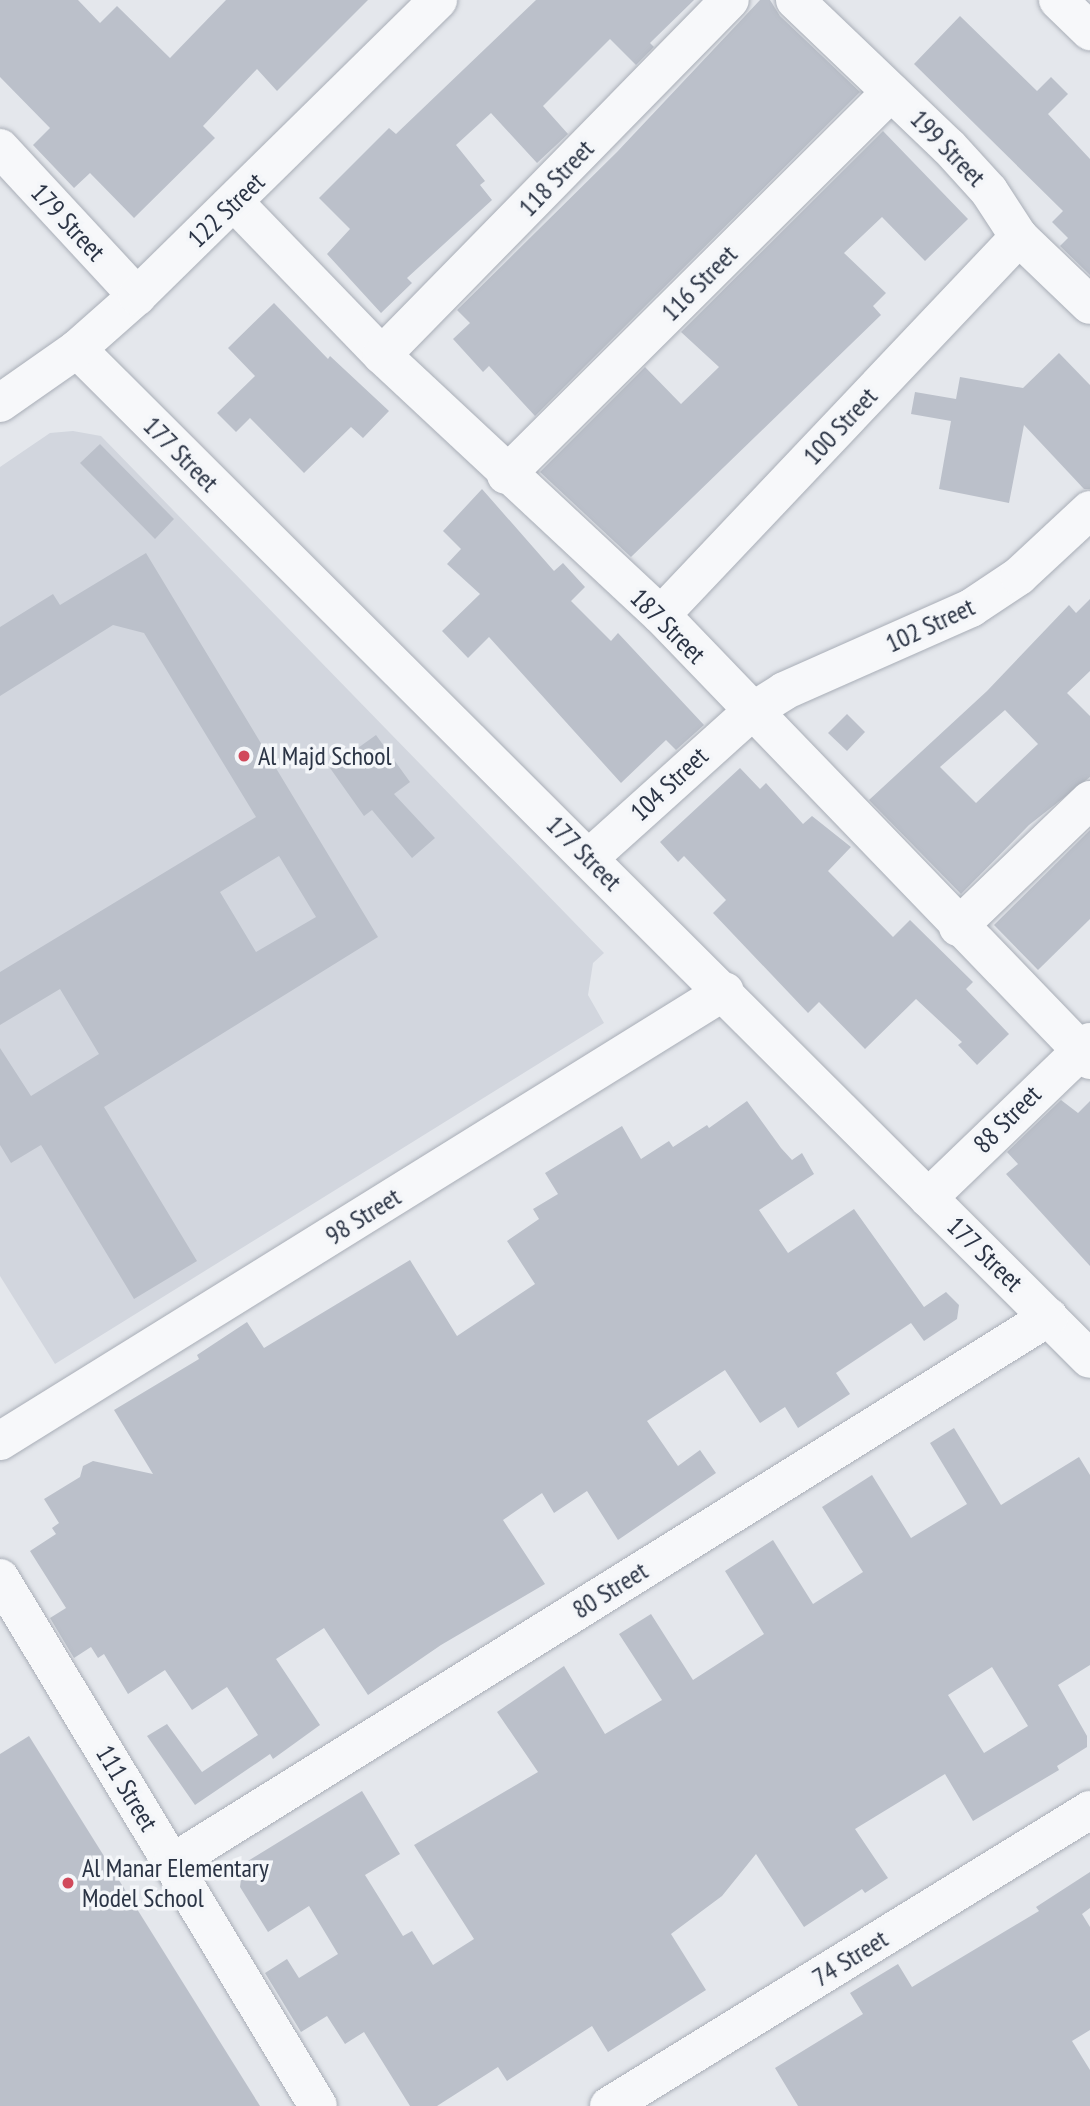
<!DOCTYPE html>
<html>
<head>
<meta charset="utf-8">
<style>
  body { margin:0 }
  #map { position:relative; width:1090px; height:2106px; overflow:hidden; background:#e4e7ec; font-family:"PT Sans Narrow",sans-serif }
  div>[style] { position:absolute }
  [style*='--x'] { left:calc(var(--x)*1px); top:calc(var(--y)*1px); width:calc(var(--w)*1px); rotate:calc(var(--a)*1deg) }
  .built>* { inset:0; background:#d2d6de }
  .building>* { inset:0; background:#bbc0ca }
  .roads { filter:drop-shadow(0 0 2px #a9aeb7) drop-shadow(0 0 2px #a9aeb7) }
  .minor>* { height:38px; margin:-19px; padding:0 19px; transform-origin:19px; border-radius:19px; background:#f7f8fa }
  .dots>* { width:19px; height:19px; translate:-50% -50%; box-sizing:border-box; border:4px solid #f4f6f9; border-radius:50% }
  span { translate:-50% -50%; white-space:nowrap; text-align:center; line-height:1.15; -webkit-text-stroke:7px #f4f6f9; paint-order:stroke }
  .street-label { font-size:26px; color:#2b3445 }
  .poi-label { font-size:26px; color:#2b3445 }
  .left { translate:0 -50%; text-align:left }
</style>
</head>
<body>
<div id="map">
  <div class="built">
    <i style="clip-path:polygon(73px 431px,101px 436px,604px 953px,593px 963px,588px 995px,604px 1023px,55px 1364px,0 1276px,0 467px,50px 433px)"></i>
  </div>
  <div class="building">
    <i style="clip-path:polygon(0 0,78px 0,100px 23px,117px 6px,170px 58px,226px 0,368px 0,277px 91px,257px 69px,203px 126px,215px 138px,134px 218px,90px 173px,74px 188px,33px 145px,50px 128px,0 77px)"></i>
    <i style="clip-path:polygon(536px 0,694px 0,650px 43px,654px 47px,636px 65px,610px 39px,543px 106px,568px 134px,537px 163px,491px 113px,456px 145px,485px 181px,480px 185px,492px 200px,407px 278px,412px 283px,381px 313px,327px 254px,350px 229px,319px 198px,389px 128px,396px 134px)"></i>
    <i style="clip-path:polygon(760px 0,770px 0,780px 16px,860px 92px,535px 416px,489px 366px,483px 372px,453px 339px,470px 323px,457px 310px,617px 152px)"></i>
    <i style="clip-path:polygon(960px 16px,1037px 91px,1051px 77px,1068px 94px,1048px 114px,1090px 159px,1090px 275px,1060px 246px,1068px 238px,1052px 222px,1063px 211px,914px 64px)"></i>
    <i style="clip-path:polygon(883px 131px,968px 219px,925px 261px,882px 217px,844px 253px,886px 293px,873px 306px,881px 315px,631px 557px,540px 472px,645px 367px,681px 404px,719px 367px,681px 332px)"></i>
    <i style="clip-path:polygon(274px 303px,328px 359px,330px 356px,389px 411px,363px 438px,351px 427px,304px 473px,250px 418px,236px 432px,217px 413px,255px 376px,228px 348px)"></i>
    <i style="clip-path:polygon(1059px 353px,1090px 385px,1090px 489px,1084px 489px,1024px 425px,1009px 503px,939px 489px,951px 421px,911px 414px,915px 392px,956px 399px,960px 377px,1023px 388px)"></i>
    <i style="clip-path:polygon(100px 444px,174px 519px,155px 539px,80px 463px)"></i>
    <i style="clip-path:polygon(482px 489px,554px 571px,563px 563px,585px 587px,571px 601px,611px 641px,618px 633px,704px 725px,676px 750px,666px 740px,621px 783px,489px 637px,468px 658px,442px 631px,480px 594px,447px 564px,461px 549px,443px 531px)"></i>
    <i style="clip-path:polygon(evenodd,146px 553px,378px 937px,104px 1107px,197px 1261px,134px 1299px,41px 1145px,11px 1163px,0 1145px,0 1048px,31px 1096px,99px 1054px,60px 989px,0 1025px,0 972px,256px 817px,144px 633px,113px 625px,0 696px,0 627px,53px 594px,60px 605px,146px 553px,279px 856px,316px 917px,256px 952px,220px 892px,279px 856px)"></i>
    <i style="clip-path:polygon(evenodd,1090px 599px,1090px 671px,1067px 693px,1090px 716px,1090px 777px,1029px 825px,961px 894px,869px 800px,987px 691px,1069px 605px,1076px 613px,1090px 599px,1005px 710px,1038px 744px,976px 803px,940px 767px,1005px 710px)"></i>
    <i style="clip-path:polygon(847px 714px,865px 732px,847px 751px,828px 733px)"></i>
    <i style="clip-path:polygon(376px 735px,410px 782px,394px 794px,435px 838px,412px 858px,372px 810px,364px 816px,330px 768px)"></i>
    <i style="clip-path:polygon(740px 768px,760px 789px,766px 783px,803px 824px,812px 816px,851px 847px,828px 871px,893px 937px,910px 920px,973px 982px,966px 989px,1009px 1034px,977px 1065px,958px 1045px,962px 1042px,916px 999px,865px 1049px,819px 1002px,808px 1013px,713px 913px,726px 900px,684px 856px,678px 862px,660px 842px)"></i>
    <i style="clip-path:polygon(1090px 830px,1090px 919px,1038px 970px,994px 925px)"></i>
    <i style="clip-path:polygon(1061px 1100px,1078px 1113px,1090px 1101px,1090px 1266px,1006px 1174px,1018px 1164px,1007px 1152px)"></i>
    <i style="clip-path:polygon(747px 1101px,781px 1148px,792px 1160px,802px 1153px,814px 1174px,759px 1210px,788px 1253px,854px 1209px,924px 1307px,946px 1292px,959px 1305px,957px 1319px,924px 1341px,911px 1323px,836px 1373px,850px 1394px,798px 1428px,785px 1407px,760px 1423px,725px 1370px,647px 1421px,678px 1466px,700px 1450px,716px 1473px,618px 1540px,587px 1491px,554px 1513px,542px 1493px,503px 1520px,545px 1584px,441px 1645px,368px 1695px,324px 1628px,276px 1659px,320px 1725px,273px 1759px,270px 1754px,195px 1805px,147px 1736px,167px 1724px,202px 1772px,258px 1735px,227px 1687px,192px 1710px,165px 1670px,128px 1694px,104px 1654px,98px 1658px,91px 1647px,74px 1658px,50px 1618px,66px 1608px,30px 1551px,56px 1534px,52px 1528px,59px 1523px,44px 1499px,80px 1477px,83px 1466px,93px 1461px,153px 1474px,114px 1410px,199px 1359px,197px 1355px,247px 1322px,264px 1348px,410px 1260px,457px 1336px,535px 1284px,507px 1241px,539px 1219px,533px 1209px,558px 1194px,545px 1173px,622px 1126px,641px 1159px,669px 1141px,673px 1147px,707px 1125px,709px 1128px)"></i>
    <i style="clip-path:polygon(evenodd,954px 1428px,1001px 1505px,1079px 1457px,1090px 1475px,1090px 1665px,1058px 1685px,1087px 1736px,1087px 1747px,1057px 1766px,1059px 1770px,973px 1821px,945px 1774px,855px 1829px,888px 1878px,865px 1893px,862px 1889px,804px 1927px,756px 1854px,722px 1896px,671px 1934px,706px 1990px,608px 2052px,592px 2026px,507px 2081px,498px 2067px,437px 2106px,410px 2106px,364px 2032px,345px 2044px,327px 2016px,301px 2032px,265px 1973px,287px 1959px,299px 1978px,338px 1954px,309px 1906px,268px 1932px,240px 1887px,243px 1864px,362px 1791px,400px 1854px,365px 1875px,403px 1936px,412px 1931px,433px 1965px,474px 1939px,414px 1845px,538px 1772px,497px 1712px,564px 1666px,605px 1734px,662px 1700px,619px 1634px,651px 1614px,693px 1680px,764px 1634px,725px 1571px,773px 1540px,813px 1604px,863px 1572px,822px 1507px,872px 1475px,911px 1538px,967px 1504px,930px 1443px,954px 1428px,992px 1667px,1028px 1726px,984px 1753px,948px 1695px,992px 1667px)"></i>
    <i style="clip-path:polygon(29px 1736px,260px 2106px,0 2106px,0 1754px)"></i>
    <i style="clip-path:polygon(1090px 1872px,1090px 1908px,1082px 1914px,1090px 1927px,1090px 2030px,1072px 2041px,1090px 2070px,1090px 2106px,798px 2106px,775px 2068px,863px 2014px,850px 1993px,898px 1964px,912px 1987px,1039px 1911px,1036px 1907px)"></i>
  </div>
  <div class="roads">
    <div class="minor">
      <i style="--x:795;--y:0;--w:213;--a:43.7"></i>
      <i style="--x:949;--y:147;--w:59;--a:47.7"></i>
      <i style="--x:989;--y:191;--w:55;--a:56.9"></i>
      <i style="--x:1019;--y:237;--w:98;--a:43.8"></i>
      <i style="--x:1058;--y:0;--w:45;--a:44.1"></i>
      <i style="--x:0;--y:148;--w:202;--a:47.2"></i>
      <i style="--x:234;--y:202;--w:213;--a:46"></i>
      <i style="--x:382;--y:355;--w:381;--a:43"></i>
      <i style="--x:661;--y:615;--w:618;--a:46.05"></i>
      <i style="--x:77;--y:349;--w:1430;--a:44.92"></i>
      <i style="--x:382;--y:355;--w:497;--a:-45.6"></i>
      <i style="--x:0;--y:403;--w:94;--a:-35"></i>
      <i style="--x:77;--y:349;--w:80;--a:-41.5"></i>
      <i style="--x:137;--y:296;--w:422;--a:-44.5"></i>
      <i style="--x:506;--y:475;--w:543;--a:-44.85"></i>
      <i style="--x:661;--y:615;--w:521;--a:-46.56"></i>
      <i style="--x:589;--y:858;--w:218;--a:-42"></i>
      <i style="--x:751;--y:712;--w:39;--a:-32"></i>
      <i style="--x:784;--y:691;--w:205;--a:-23.9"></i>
      <i style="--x:971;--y:608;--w:58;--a:-33.7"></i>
      <i style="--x:1019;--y:576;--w:97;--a:-42.9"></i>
      <i style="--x:958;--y:927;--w:183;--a:-43.9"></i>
      <i style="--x:928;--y:1198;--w:225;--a:-43.9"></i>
      <i style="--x:0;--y:1441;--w:853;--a:-31.83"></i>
      <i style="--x:0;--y:1578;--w:616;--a:58.94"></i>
      <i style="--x:172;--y:1863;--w:1033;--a:-31.91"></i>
      <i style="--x:609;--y:2106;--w:565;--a:-31.61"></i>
    </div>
  </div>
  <div class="dots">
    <i style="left:244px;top:756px;background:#d1495b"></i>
    <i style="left:68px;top:1883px;background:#d1495b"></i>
  </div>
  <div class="street-label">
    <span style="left:948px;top:148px;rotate:46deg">199 Street</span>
    <span style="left:556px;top:178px;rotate:-46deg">118 Street</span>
    <span style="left:226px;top:210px;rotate:-44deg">122 Street</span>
    <span style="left:68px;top:222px;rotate:47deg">179 Street</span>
    <span style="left:699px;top:283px;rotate:-45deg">116 Street</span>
    <span style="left:840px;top:426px;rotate:-47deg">100 Street</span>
    <span style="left:181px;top:454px;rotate:45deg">177 Street</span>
    <span style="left:930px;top:625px;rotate:-25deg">102 Street</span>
    <span style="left:668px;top:626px;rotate:45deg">187 Street</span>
    <span style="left:669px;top:784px;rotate:-43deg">104 Street</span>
    <span style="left:584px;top:853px;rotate:45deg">177 Street</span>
    <span style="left:1007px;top:1119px;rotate:-45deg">88 Street</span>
    <span style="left:363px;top:1216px;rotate:-32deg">98 Street</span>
    <span style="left:985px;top:1254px;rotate:44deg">177 Street</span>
    <span style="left:610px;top:1590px;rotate:-32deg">80 Street</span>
    <span style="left:127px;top:1788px;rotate:59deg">111 Street</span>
    <span style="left:850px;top:1958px;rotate:-32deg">74 Street</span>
  </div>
  <div class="poi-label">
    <span class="left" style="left:258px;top:756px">Al Majd School</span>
    <span class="left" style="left:82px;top:1883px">Al Manar Elementary<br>Model School</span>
  </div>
</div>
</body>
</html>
